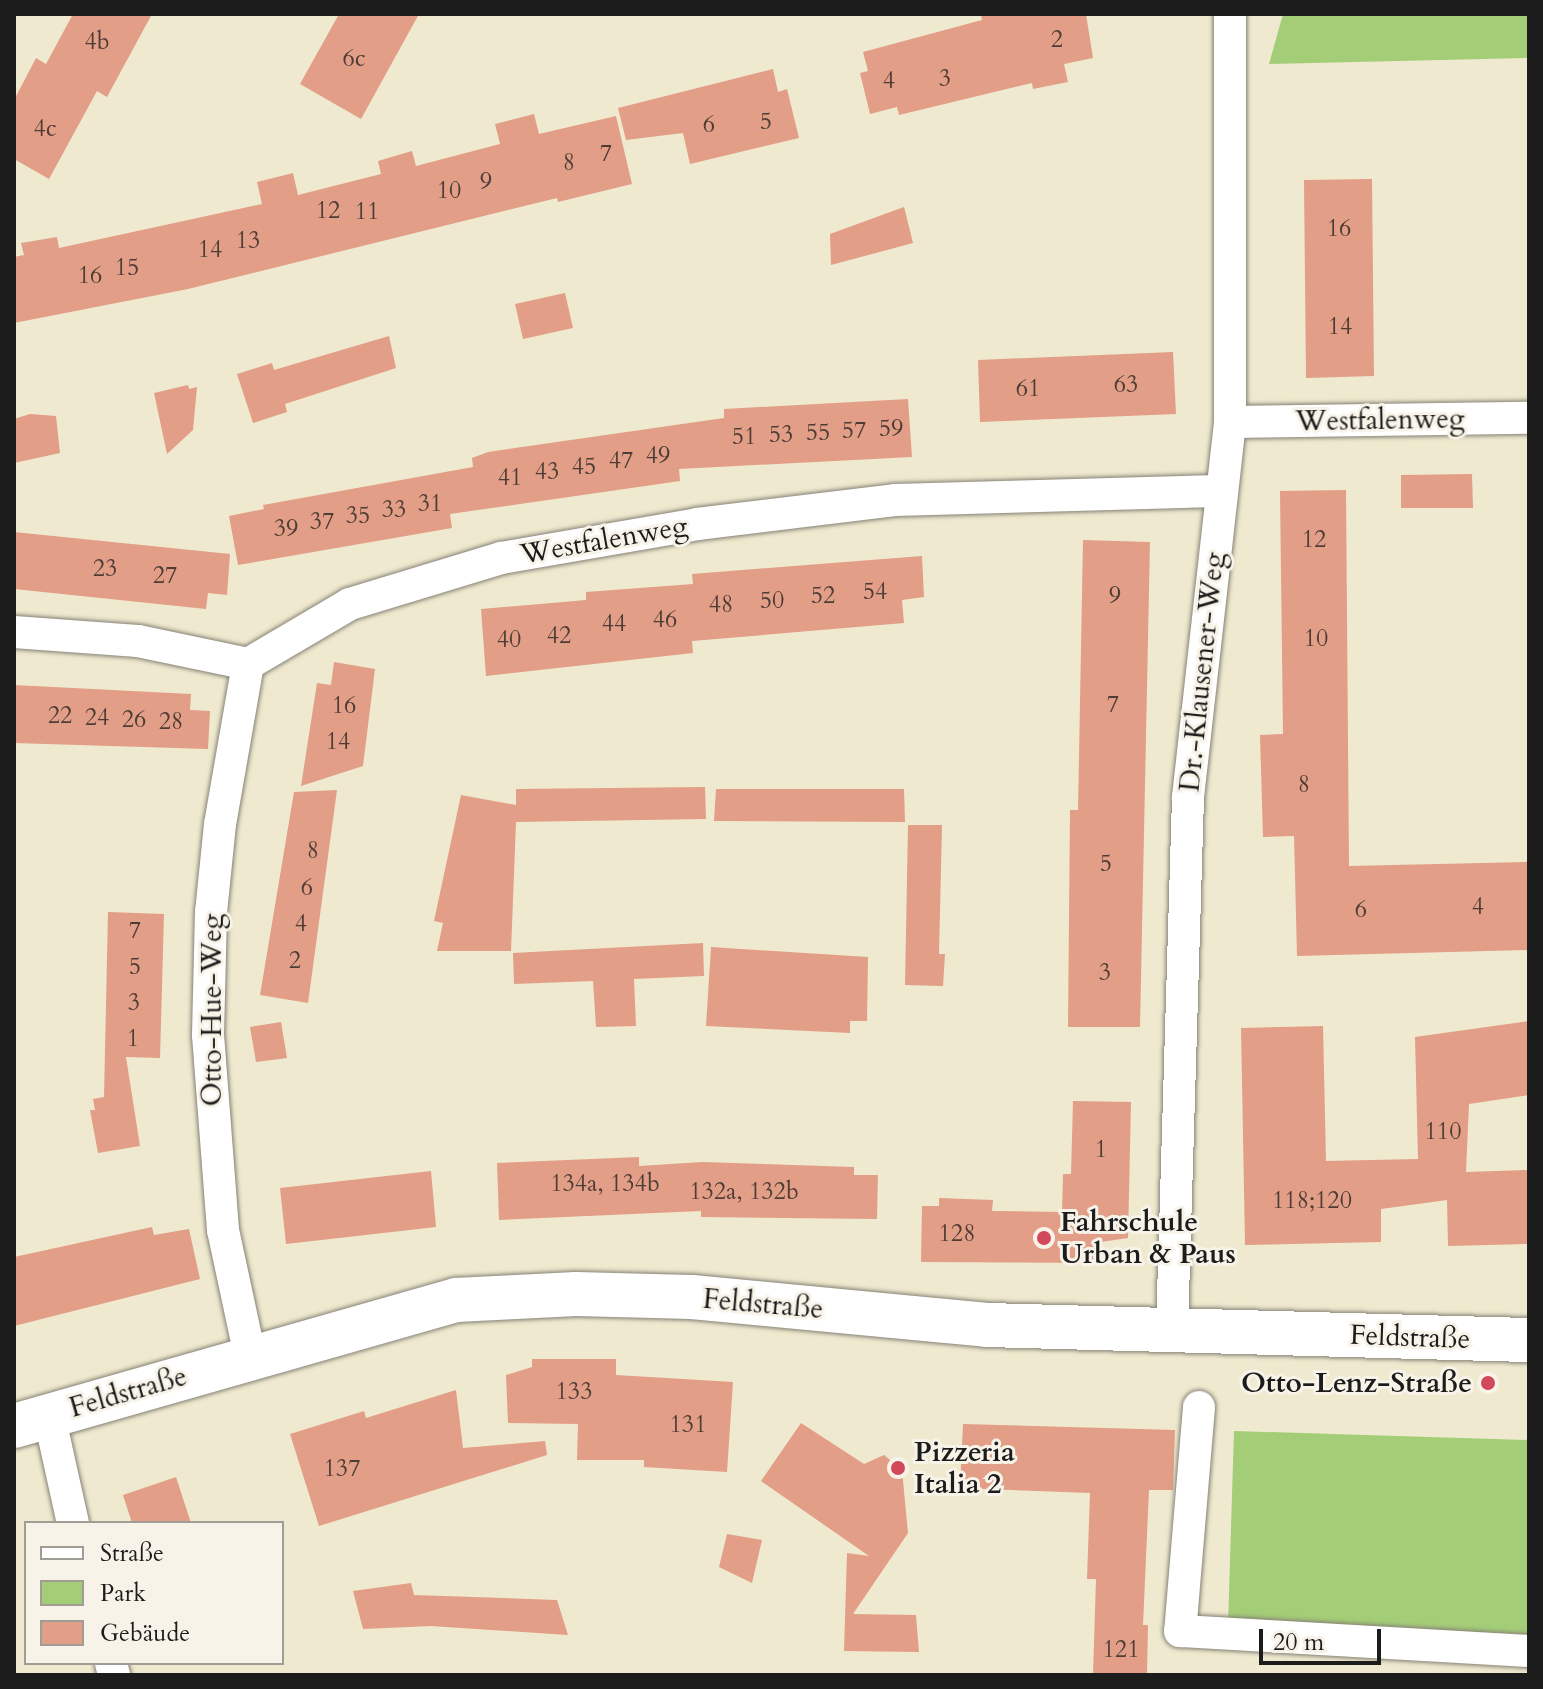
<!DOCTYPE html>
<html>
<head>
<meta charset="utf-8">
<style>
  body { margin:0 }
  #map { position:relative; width:1543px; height:1689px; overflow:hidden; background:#efe9cf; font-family:Cardo,serif }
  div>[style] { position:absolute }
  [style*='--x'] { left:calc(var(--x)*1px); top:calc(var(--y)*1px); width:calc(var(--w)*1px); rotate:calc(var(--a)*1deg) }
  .green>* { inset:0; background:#a4cd78 }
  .building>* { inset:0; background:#e29e86 }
  .roads { filter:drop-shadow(0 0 2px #868276) drop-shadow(0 0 2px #868276) }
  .minor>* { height:32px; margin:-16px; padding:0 16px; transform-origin:16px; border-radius:16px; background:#fff }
  .secondary>* { height:44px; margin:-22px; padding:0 22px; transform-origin:22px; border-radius:22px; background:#fff }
  .dots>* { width:22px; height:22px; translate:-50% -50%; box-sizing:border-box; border:4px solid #f7f3e8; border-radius:50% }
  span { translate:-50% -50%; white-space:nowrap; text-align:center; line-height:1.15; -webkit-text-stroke:6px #f7f3e8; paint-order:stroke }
  .number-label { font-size:24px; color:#4e3c36 }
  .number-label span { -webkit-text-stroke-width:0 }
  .street-label { font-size:28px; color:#1c1c1c }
  .poi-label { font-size:28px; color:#1c1c1c; font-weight:700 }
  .left { translate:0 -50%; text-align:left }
  .right { translate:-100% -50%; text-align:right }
  .frame { position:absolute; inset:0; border:16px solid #1c1c1c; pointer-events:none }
  .legend { position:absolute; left:24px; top:1521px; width:260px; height:144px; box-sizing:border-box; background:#f7f3e8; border:2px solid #9f9d96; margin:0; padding:10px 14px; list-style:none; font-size:24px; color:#1c1c1c }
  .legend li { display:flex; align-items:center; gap:16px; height:40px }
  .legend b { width:40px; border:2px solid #9f9d96 }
  .scale { position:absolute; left:1259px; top:1629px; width:122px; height:36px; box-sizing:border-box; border:4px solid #1c1c1c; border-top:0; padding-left:10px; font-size:24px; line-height:28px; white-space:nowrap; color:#1c1c1c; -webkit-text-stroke:6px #f7f3e8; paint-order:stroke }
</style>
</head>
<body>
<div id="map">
  <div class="green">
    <i style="clip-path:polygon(1283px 14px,1529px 14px,1529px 58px,1269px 64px)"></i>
    <i style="clip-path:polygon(1234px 1431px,1529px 1440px,1529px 1634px,1228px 1626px)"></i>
  </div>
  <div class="building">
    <i style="clip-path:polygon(73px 14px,152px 14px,107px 97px,97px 91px,49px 179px,14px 159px,14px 100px,36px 58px,46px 64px)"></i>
    <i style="clip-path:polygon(339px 14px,419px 14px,361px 119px,300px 84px)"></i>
    <i style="clip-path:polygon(981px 14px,1086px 14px,1093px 58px,1064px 64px,1068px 82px,1033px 89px,1032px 83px,899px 115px,897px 107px,870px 114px,860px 73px,868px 71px,863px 52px,982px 20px)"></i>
    <i style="clip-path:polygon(773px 69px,778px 92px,787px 89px,799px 138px,690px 164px,683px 133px,626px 140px,618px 108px)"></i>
    <i style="clip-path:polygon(534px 114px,539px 134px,616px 116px,632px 184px,558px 202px,557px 198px,188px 289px,14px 323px,14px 257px,24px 255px,21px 243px,57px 237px,59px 248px,262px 204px,257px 182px,293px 173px,298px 195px,381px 174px,378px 161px,412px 151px,416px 166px,500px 144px,495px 124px)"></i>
    <i style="clip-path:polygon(1372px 179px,1374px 376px,1306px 378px,1304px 180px)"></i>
    <i style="clip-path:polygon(904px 207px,913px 243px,831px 265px,830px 234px)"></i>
    <i style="clip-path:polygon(565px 293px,573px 328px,523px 339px,515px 304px)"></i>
    <i style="clip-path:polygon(389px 336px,396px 368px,285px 404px,287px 412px,253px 423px,237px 374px,272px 363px,274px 370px)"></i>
    <i style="clip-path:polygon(1173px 352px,1176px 414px,980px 422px,978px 360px)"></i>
    <i style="clip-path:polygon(188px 385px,189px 389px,197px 387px,193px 430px,167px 454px,154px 393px)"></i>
    <i style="clip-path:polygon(908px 399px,912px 457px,679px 469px,680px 481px,450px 514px,452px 528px,238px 565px,229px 516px,264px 509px,263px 505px,473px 467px,472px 458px,488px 452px,724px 418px,724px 409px)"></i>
    <i style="clip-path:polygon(30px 414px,56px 416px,60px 453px,14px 463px,14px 419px)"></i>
    <i style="clip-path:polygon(1472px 474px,1473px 508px,1401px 508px,1401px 475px)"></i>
    <i style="clip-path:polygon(1346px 490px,1349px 866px,1529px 862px,1529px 950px,1297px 956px,1294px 836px,1263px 837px,1260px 735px,1283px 734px,1280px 491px)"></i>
    <i style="clip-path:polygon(14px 532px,230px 554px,227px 595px,208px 593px,206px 609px,14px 589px)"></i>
    <i style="clip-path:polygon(1083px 540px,1150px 542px,1140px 1027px,1068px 1027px,1070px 810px,1078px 810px)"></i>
    <i style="clip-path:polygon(922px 556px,924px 597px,902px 600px,904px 623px,692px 641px,693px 653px,486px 676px,481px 609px,586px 600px,586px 592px,693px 584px,692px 574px)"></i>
    <i style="clip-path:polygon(334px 662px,375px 669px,363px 766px,301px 786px,317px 683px,331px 685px)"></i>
    <i style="clip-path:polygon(14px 685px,191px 694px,190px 710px,210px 711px,208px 749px,14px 743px)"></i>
    <i style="clip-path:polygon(705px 787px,706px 819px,516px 822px,511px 951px,437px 951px,443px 923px,434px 921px,461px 795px,516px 805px,516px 789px)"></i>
    <i style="clip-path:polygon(716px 789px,904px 789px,905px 822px,714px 821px)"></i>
    <i style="clip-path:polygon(337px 790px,308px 1003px,260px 995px,294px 792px)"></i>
    <i style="clip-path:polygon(908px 825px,942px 825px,939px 954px,945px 954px,943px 986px,905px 985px)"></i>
    <i style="clip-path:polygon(108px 912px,164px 914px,160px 1058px,126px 1057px,140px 1146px,98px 1153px,90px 1110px,95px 1110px,93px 1099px,104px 1097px)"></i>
    <i style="clip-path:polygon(703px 943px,704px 976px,634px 979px,636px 1026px,596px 1027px,593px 981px,514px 984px,513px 953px)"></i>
    <i style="clip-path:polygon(711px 947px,868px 957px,867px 1021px,850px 1021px,850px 1033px,706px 1026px)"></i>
    <i style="clip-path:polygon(1529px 1021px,1529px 1095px,1469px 1104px,1466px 1172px,1529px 1170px,1529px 1244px,1448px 1246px,1447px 1200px,1381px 1209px,1381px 1242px,1245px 1245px,1241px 1028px,1323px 1026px,1326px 1161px,1418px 1159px,1415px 1037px)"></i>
    <i style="clip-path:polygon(281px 1022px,287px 1058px,256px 1062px,250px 1027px)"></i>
    <i style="clip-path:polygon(1073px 1101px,1131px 1102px,1128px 1238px,1094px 1243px,1094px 1263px,921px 1262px,922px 1206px,939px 1206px,939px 1198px,993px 1200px,992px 1211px,1062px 1212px,1063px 1174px,1071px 1174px)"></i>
    <i style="clip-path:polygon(639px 1157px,639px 1166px,702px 1162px,854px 1167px,854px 1175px,878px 1175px,877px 1219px,701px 1217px,701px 1211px,499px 1220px,497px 1163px)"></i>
    <i style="clip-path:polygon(431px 1171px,436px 1227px,286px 1244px,280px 1188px)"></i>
    <i style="clip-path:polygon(152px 1227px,154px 1235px,189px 1229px,200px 1279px,14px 1326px,14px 1257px)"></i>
    <i style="clip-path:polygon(532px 1359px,616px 1359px,616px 1375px,733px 1382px,727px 1472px,644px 1467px,644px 1460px,577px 1460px,578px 1424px,508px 1423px,506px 1375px,532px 1367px)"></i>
    <i style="clip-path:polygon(456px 1390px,463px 1448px,545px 1441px,547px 1455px,319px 1526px,290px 1434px,364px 1411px,366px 1418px)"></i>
    <i style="clip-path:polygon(801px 1423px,864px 1464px,884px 1455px,902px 1470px,908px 1533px,853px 1614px,916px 1615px,919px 1652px,844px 1651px,847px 1553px,869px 1556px,761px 1481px)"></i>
    <i style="clip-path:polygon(963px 1424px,1175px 1430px,1173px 1490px,1149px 1490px,1143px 1625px,1148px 1625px,1147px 1675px,1093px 1675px,1096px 1579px,1087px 1579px,1090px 1493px,960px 1488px)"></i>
    <i style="clip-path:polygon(176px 1477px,191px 1523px,132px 1523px,123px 1495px)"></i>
    <i style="clip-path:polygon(727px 1534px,762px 1540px,752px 1583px,719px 1567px)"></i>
    <i style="clip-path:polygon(411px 1583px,414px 1595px,557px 1600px,568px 1635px,431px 1626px,363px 1629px,353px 1591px)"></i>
  </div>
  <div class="roads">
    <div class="minor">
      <i style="--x:1230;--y:422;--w:299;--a:-0.8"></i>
      <i style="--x:14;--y:632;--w:124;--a:4.2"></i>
      <i style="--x:138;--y:641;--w:112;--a:11.8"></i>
      <i style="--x:248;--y:664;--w:118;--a:-30.5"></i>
      <i style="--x:350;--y:604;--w:158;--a:-16.9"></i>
      <i style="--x:501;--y:558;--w:199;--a:-9.8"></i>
      <i style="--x:697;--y:524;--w:199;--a:-6.9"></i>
      <i style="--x:895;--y:500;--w:325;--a:-1.6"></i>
      <i style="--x:248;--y:664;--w:162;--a:99.9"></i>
      <i style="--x:220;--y:824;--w:88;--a:95.8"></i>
      <i style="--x:211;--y:912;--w:123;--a:91.4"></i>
      <i style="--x:208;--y:1035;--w:196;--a:85.6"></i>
      <i style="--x:223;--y:1230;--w:129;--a:77.9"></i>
      <i style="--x:1172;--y:1330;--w:533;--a:-88.28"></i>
      <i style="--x:1188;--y:797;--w:377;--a:-83.6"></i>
      <i style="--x:1230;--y:422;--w:408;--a:-90"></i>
      <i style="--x:1199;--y:1407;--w:225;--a:94.8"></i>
      <i style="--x:1180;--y:1631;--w:350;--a:3.3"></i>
      <i style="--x:49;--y:1415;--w:111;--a:77.5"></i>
      <i style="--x:111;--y:1663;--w:12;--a:76"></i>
    </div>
    <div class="secondary">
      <i style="--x:14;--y:1426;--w:460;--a:-15.9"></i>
      <i style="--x:456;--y:1300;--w:120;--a:-2.9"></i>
      <i style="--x:576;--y:1294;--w:116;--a:1.5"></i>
      <i style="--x:692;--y:1297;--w:296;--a:5.4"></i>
      <i style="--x:987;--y:1325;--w:542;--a:1.59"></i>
    </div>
  </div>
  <div class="dots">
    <i style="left:1044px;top:1238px;background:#d1495b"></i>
    <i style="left:1488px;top:1383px;background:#d1495b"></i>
    <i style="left:898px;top:1468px;background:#d1495b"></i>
  </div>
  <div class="number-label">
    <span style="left:1057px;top:40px">2</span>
    <span style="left:97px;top:42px">4b</span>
    <span style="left:354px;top:59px">6c</span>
    <span style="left:945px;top:79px">3</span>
    <span style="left:889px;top:81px">4</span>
    <span style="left:766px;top:122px">5</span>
    <span style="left:709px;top:125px">6</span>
    <span style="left:45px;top:129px">4c</span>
    <span style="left:606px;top:154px">7</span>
    <span style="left:569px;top:163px">8</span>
    <span style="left:486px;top:182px">9</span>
    <span style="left:449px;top:191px">10</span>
    <span style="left:328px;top:211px">12</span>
    <span style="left:367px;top:212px">11</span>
    <span style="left:1339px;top:229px">16</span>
    <span style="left:248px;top:241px">13</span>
    <span style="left:210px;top:250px">14</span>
    <span style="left:127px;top:268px">15</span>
    <span style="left:90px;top:276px">16</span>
    <span style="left:1340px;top:327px">14</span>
    <span style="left:1126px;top:385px">63</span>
    <span style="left:1028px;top:389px">61</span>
    <span style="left:891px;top:429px">59</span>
    <span style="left:854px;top:431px">57</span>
    <span style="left:818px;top:433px">55</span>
    <span style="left:781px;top:435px">53</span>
    <span style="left:744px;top:437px">51</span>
    <span style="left:658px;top:456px">49</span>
    <span style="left:621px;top:461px">47</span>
    <span style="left:584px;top:467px">45</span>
    <span style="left:547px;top:472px">43</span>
    <span style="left:510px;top:478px">41</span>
    <span style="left:430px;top:504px">31</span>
    <span style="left:394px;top:510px">33</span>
    <span style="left:358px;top:516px">35</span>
    <span style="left:322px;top:522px">37</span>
    <span style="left:286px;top:529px">39</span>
    <span style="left:1314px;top:540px">12</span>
    <span style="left:105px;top:569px">23</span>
    <span style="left:165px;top:576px">27</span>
    <span style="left:875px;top:592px">54</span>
    <span style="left:823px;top:596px">52</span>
    <span style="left:1115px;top:596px">9</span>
    <span style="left:772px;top:601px">50</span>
    <span style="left:721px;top:605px">48</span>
    <span style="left:665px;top:620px">46</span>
    <span style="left:614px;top:624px">44</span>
    <span style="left:559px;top:636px">42</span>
    <span style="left:1316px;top:639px">10</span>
    <span style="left:509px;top:640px">40</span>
    <span style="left:1113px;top:705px">7</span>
    <span style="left:344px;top:706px">16</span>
    <span style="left:60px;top:716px">22</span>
    <span style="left:97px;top:718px">24</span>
    <span style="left:134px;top:720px">26</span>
    <span style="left:171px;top:722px">28</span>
    <span style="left:338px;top:742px">14</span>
    <span style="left:1304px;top:785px">8</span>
    <span style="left:313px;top:851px">8</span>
    <span style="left:1106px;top:864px">5</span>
    <span style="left:307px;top:888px">6</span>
    <span style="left:1478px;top:907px">4</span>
    <span style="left:1361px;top:910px">6</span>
    <span style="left:301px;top:924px">4</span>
    <span style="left:135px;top:931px">7</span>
    <span style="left:295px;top:961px">2</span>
    <span style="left:135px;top:967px">5</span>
    <span style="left:1105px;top:973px">3</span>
    <span style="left:134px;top:1003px">3</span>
    <span style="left:133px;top:1039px">1</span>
    <span style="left:1443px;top:1132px">110</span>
    <span style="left:1101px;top:1150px">1</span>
    <span style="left:605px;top:1184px">134a, 134b</span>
    <span style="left:744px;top:1192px">132a, 132b</span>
    <span style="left:1312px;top:1201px">118;120</span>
    <span style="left:957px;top:1234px">128</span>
    <span style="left:574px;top:1392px">133</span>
    <span style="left:688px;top:1425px">131</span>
    <span style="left:342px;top:1469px">137</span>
    <span style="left:1121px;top:1650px">121</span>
  </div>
  <div class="street-label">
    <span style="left:1380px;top:420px;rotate:-1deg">Westfalenweg</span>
    <span style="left:604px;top:540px;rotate:-10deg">Westfalenweg</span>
    <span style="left:1202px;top:672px;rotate:-84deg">Dr.-Klausener-Weg</span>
    <span style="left:212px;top:1010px;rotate:-90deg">Otto-Hue-Weg</span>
    <span style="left:763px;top:1304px;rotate:5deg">Feldstraße</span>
    <span style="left:1410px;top:1337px;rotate:2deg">Feldstraße</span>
    <span style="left:128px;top:1392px;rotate:-16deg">Feldstraße</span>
  </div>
  <div class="poi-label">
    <span class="left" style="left:1060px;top:1238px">Fahrschule<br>Urban &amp; Paus</span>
    <span class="right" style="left:1472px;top:1383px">Otto-Lenz-Straße</span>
    <span class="left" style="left:914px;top:1468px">Pizzeria<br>Italia 2</span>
  </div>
  <div class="frame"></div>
  <ul class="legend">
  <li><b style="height:10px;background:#fff"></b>Straße</li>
  <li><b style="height:22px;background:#a4cd78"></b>Park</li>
  <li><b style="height:22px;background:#e29e86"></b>Gebäude</li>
  </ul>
  <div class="scale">20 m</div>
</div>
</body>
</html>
